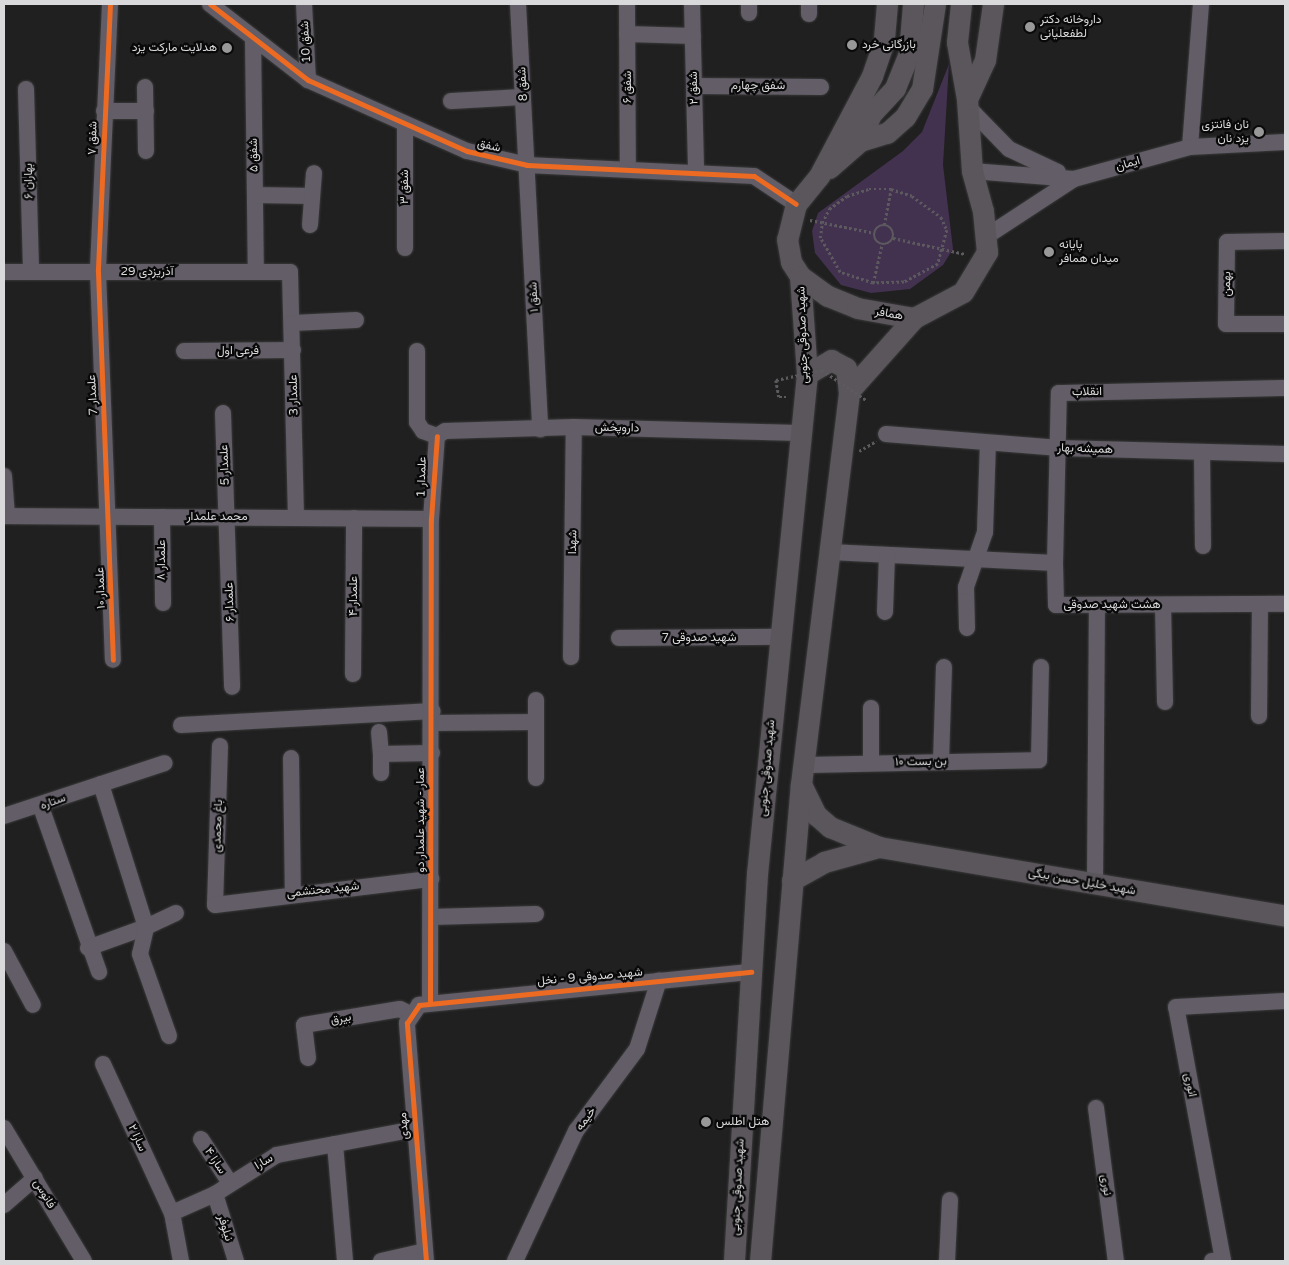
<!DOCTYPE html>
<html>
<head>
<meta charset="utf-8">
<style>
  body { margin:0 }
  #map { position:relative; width:1289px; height:1265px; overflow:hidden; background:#202020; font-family:"Varela Round",Vazirmatn,sans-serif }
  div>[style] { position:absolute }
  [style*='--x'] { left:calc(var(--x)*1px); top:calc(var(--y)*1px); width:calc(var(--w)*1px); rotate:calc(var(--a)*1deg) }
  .green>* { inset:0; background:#433150 }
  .path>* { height:2.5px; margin-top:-1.25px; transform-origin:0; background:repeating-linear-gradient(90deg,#5c5a5e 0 2.5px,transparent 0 5px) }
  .path>.ring { margin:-1.25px; padding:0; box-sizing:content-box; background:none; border:2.5px solid #5c5a5e; border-radius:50% }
  .roads { filter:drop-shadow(0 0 1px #3a3a3a) drop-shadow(0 0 1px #3a3a3a) }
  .minor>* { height:16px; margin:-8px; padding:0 8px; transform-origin:8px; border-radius:8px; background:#625d66 }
  .major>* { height:21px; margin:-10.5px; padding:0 10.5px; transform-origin:10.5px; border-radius:10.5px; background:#5a565c }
  .path-bridge>* { height:2.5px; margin-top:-1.25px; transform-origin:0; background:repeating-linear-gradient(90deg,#5c5a5e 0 2.5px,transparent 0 5px) }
  .cycleway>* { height:5px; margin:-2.5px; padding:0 2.5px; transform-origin:2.5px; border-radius:2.5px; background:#ed6a23 }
  .dots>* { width:14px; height:14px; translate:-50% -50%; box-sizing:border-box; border:2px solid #09090a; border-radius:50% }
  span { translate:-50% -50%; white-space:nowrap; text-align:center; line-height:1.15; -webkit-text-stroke:4.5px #09090a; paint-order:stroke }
  .poi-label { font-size:12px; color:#d9d8da }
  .left { translate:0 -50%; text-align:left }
  .right { translate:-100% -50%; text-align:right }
  .street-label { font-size:12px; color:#d9d8da }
  .frame { position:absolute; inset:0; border:5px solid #d9d8da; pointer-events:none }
</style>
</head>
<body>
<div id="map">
  <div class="green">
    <i style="clip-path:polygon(949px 64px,943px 165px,953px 249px,943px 265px,910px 289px,871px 293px,841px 285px,815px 253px,812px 231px,818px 213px,903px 151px,922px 132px)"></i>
  </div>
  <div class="path">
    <i style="--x:869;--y:189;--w:22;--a:0"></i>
    <i style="--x:891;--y:189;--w:22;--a:18"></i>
    <i style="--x:912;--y:196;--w:36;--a:36"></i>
    <i style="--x:941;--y:217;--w:14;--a:65"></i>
    <i style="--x:947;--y:230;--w:35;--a:105"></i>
    <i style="--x:938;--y:264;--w:38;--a:152"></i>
    <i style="--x:904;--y:282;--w:31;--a:178"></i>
    <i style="--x:873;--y:283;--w:35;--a:-162"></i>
    <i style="--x:840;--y:272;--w:39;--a:-120"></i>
    <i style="--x:820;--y:238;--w:15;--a:-82"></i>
    <i style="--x:822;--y:223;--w:16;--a:-63"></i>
    <i style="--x:829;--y:209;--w:22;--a:-36"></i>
    <i style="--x:847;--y:196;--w:23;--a:-18"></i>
    <i style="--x:810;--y:220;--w:66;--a:11.3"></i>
    <i style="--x:884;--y:225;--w:36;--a:-79"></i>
    <i class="ring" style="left:874px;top:225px;width:17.5px;height:17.5px"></i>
    <i style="--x:893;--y:238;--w:74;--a:12.5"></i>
    <i style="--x:873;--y:283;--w:40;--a:-77"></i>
    <i style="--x:776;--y:380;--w:17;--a:80"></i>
    <i style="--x:779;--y:397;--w:8;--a:0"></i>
    <i style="--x:859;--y:451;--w:20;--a:-30"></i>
  </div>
  <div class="roads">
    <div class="minor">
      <i style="--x:110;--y:4;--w:268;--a:92.6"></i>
      <i style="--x:98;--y:272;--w:388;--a:87.8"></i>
      <i style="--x:210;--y:4;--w:124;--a:37.8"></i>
      <i style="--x:308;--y:80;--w:174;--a:24.1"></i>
      <i style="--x:467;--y:151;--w:62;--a:13.1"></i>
      <i style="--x:527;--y:165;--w:227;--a:2.8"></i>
      <i style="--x:754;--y:176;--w:50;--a:33.7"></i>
      <i style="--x:304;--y:4;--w:76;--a:87"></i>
      <i style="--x:518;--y:4;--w:426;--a:87"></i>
      <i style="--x:627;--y:4;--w:165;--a:89.7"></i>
      <i style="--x:692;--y:4;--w:169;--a:88.6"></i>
      <i style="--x:809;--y:4;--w:10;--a:90"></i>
      <i style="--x:749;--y:13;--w:9;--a:-90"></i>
      <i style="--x:627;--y:34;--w:66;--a:1.7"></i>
      <i style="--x:253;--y:38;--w:233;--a:89.3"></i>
      <i style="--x:694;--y:86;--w:127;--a:0.5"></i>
      <i style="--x:145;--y:87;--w:64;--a:89.1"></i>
      <i style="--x:26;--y:89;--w:183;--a:88.4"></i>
      <i style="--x:451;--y:101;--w:72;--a:-3.2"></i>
      <i style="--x:968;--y:107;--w:59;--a:45.7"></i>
      <i style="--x:1009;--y:149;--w:54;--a:25.1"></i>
      <i style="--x:104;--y:111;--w:42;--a:0"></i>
      <i style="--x:1190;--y:147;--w:143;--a:-85.6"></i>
      <i style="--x:972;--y:171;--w:102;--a:4.5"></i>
      <i style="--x:1074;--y:179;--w:120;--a:-15.4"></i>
      <i style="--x:1190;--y:147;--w:95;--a:-3"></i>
      <i style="--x:255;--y:195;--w:57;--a:1"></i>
      <i style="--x:310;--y:225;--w:52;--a:-85.6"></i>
      <i style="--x:987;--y:236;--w:104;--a:-33.2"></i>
      <i style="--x:1285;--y:241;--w:58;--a:179"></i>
      <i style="--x:1227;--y:242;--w:82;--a:90.7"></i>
      <i style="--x:1226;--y:324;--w:59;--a:0"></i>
      <i style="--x:405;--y:248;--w:121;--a:-90"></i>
      <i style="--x:4;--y:272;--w:286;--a:0"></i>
      <i style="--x:290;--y:272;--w:246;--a:88.6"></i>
      <i style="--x:293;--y:323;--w:63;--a:-2.7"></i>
      <i style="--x:184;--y:351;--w:109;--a:-0.5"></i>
      <i style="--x:417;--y:351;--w:71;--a:90"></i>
      <i style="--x:417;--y:422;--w:11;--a:56"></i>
      <i style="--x:423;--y:431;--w:15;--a:20"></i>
      <i style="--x:223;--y:413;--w:274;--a:88.1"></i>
      <i style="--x:886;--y:434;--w:174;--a:4.6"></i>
      <i style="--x:1059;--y:448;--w:226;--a:1.5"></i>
      <i style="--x:437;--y:436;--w:9;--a:-32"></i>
      <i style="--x:445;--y:431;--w:129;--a:-1.8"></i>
      <i style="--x:574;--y:427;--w:225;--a:1.5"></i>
      <i style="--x:1202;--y:452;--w:94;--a:89.4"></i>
      <i style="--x:4;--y:476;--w:40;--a:85.7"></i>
      <i style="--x:4;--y:516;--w:427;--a:0.4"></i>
      <i style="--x:162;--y:517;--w:86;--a:89.3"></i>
      <i style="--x:830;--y:552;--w:225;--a:2.8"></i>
      <i style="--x:1055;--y:563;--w:42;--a:88.6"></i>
      <i style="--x:1056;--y:605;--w:229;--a:-0.3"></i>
      <i style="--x:1055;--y:563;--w:170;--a:-88.7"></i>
      <i style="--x:1059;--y:393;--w:226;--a:-1.3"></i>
      <i style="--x:1163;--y:605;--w:97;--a:88.8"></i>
      <i style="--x:885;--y:612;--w:57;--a:-88"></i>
      <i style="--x:967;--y:628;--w:41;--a:-91.4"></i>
      <i style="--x:966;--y:587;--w:58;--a:-70.9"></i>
      <i style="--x:985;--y:532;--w:89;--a:-88.1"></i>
      <i style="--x:619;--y:638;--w:160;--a:-0.4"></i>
      <i style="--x:571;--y:657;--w:230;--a:-89.3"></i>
      <i style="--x:353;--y:674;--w:156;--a:-89.6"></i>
      <i style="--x:1259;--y:716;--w:112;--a:-89.5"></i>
      <i style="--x:433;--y:723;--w:103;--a:-0.6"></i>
      <i style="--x:181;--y:725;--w:252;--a:-3.2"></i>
      <i style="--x:379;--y:732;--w:22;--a:85"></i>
      <i style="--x:220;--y:746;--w:159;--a:91.8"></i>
      <i style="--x:215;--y:905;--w:218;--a:-6.9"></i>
      <i style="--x:291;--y:758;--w:135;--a:89.2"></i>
      <i style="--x:941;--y:762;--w:95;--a:-88.2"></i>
      <i style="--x:871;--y:763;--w:55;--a:-90"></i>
      <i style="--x:804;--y:765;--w:235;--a:-1.2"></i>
      <i style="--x:1039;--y:760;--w:93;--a:-88.8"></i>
      <i style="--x:381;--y:773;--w:19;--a:-90"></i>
      <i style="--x:381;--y:754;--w:51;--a:-1.1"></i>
      <i style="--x:536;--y:778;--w:78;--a:-90"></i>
      <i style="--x:41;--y:807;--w:175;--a:70.6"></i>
      <i style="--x:4;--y:816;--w:169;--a:-18.2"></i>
      <i style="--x:1095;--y:884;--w:279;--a:-89.6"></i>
      <i style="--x:431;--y:917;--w:105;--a:-1.6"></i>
      <i style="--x:88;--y:948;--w:62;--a:-19.9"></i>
      <i style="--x:146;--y:927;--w:150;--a:-107.5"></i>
      <i style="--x:4;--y:951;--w:61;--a:61.8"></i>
      <i style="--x:430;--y:1001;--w:482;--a:-89.9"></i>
      <i style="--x:431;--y:519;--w:83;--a:-85.9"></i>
      <i style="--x:169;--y:1036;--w:87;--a:-109.5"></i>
      <i style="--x:140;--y:954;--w:28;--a:-77"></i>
      <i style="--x:146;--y:927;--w:33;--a:-25"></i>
      <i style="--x:308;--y:1058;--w:33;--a:-97"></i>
      <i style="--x:304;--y:1025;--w:97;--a:-9.5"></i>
      <i style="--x:400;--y:1009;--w:11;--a:27"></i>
      <i style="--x:103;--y:1064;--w:164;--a:65.2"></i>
      <i style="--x:1096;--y:1108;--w:154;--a:82.6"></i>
      <i style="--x:4;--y:1128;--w:155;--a:59"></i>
      <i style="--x:201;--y:1139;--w:53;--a:56.6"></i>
      <i style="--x:335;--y:1144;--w:117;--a:85.1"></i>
      <i style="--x:215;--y:1194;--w:70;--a:72.6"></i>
      <i style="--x:4;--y:1205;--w:41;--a:-41.1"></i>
      <i style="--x:181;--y:1261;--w:49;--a:-100.6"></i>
      <i style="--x:172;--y:1213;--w:47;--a:-23.8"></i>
      <i style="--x:215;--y:1194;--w:73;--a:-32.2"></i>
      <i style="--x:277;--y:1155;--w:140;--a:-10.7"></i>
      <i style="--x:381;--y:1261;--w:45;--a:-12.8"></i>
      <i style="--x:426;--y:1261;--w:239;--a:-94.6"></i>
      <i style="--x:407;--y:1023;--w:22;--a:-56"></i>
      <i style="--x:419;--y:1005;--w:334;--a:-5.7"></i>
      <i style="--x:515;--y:1261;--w:144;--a:-64.9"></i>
      <i style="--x:576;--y:1131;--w:102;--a:-53.4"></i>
      <i style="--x:637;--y:1049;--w:72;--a:-72.3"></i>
      <i style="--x:947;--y:1261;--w:61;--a:-87.2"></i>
      <i style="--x:1212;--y:1261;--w:11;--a:-5"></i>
      <i style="--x:1223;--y:1260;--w:257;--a:-100.5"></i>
      <i style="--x:1176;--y:1007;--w:109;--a:-3.2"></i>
    </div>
    <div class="major">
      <i style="--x:887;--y:4;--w:37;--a:95"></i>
      <i style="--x:884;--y:41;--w:37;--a:109"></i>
      <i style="--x:872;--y:76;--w:113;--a:117.9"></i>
      <i style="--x:819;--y:176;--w:36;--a:129"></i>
      <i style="--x:796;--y:204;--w:36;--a:104"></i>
      <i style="--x:787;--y:239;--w:23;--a:80"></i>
      <i style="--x:791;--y:262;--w:17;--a:57"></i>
      <i style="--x:800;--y:276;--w:34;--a:36"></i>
      <i style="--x:828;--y:296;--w:31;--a:22"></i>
      <i style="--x:857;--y:308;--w:58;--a:10"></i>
      <i style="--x:914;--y:318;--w:55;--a:-28"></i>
      <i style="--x:963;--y:292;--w:47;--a:-59"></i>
      <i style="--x:987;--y:252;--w:41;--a:-95.6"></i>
      <i style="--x:983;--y:211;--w:41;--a:-105.4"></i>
      <i style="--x:972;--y:171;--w:72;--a:-94"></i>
      <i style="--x:967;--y:99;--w:58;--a:-100"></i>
      <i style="--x:957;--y:42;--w:38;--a:-84"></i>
      <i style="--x:967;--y:99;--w:43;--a:-65.2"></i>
      <i style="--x:985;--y:60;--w:57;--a:-81.9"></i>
      <i style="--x:860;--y:141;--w:29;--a:-68"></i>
      <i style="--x:871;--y:114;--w:35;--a:-47"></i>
      <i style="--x:895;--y:88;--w:38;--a:-68"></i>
      <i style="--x:909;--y:53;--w:49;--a:-85.3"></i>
      <i style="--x:829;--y:168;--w:41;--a:-41.1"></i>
      <i style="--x:860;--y:141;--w:28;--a:-17"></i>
      <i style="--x:887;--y:133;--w:24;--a:-42"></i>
      <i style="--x:905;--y:117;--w:33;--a:-59"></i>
      <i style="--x:922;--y:89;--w:86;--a:-81.3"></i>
      <i style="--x:807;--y:374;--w:28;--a:-30"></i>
      <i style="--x:831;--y:360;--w:17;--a:28"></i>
      <i style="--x:846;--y:368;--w:23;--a:83"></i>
      <i style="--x:879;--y:847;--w:412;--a:9.6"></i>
      <i style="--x:792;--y:880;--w:37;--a:-29"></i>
      <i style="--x:824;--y:862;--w:57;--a:-15.3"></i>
      <i style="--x:879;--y:847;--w:53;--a:-157.8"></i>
      <i style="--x:830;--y:827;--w:18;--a:-139"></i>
      <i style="--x:816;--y:815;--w:34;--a:-116"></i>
      <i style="--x:734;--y:1261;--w:388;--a:-86.6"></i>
      <i style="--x:757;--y:874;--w:502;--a:-84.29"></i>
      <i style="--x:807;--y:374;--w:98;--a:-94.1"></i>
      <i style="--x:760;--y:1261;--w:479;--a:-85.1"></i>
      <i style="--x:801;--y:784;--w:396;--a:-83"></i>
      <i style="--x:849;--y:391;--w:98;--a:-48.3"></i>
    </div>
  </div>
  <div class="path-bridge">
    <i style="--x:776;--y:380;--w:47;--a:-12.3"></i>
    <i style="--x:822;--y:370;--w:53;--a:34.3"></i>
  </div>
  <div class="cycleway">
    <i style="--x:110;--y:4;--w:268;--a:92.6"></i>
    <i style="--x:98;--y:272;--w:388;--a:87.8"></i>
    <i style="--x:210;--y:4;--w:124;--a:37.8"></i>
    <i style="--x:308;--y:80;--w:174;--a:24.1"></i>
    <i style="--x:467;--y:151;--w:62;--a:13.1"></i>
    <i style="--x:527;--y:165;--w:227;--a:2.8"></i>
    <i style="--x:754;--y:176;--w:50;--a:33.7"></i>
    <i style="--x:430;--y:1001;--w:482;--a:-89.9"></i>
    <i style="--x:431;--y:519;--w:83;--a:-85.9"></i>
    <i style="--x:426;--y:1261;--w:239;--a:-94.6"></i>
    <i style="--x:407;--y:1023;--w:22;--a:-56"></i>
    <i style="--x:419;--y:1005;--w:334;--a:-5.7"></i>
  </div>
  <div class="dots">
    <i style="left:1030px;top:27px;background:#989899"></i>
    <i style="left:852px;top:45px;background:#989899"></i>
    <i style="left:227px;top:48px;background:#989899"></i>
    <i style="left:1259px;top:132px;background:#989899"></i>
    <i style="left:1049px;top:252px;background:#989899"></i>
    <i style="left:706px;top:1122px;background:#989899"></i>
  </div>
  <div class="poi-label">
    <span class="left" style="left:1040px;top:27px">داروخانه دکتر<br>لطفعلیانی</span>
    <span class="left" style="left:862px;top:45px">بازرگانی خرد</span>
    <span class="right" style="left:217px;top:48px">هدلایت مارکت یزد</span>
    <span class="right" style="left:1249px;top:132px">نان فانتزی<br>یزد نان</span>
    <span class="left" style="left:1059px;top:252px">پایانه<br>میدان همافر</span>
    <span class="left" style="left:716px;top:1122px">هتل اطلس</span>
  </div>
  <div class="street-label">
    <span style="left:306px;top:42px;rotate:-93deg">شفق 10</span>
    <span style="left:523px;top:84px;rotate:-93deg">شفق 8</span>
    <span style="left:758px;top:86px">شفق چهارم</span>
    <span style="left:628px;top:87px;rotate:-90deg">شفق ۶</span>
    <span style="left:694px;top:88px;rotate:-91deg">شفق ۲</span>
    <span style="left:93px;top:138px;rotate:-88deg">شفق ۷</span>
    <span style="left:489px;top:146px;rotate:13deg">شفق</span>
    <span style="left:254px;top:155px;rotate:-91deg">شفق ۵</span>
    <span style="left:1128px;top:164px;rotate:-16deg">ایمان</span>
    <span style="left:29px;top:181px;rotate:-91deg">بهاران ۶</span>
    <span style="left:405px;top:187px;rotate:-90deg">شفق ۳</span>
    <span style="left:147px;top:272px">آذریزدی 29</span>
    <span style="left:1227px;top:284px;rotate:-89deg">بهمن</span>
    <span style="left:534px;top:297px;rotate:-93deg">شفق ۱</span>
    <span style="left:889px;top:314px;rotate:10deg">همافر</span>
    <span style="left:803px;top:335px;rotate:-92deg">شهید صدوقی جنوبی</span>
    <span style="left:238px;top:351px">فرعی اول</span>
    <span style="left:1087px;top:392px;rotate:-1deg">انقلاب</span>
    <span style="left:93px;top:395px;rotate:-93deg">علمدار 7</span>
    <span style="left:294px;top:395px;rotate:-91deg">علمدار 3</span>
    <span style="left:617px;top:428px;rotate:1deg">داروپخش</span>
    <span style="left:1085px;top:449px;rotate:2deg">همیشه بهار</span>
    <span style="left:225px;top:465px;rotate:-92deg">علمدار 5</span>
    <span style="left:422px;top:477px;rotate:-88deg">علمدار 1</span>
    <span style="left:217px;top:517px">محمد علمدار</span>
    <span style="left:573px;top:542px;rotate:-89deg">شهدا</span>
    <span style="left:162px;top:560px;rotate:-90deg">علمدار ۸</span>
    <span style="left:101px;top:588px;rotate:-92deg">علمدار ۱۰</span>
    <span style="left:354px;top:596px;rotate:-90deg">علمدار ۴</span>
    <span style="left:230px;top:602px;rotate:-92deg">علمدار ۶</span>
    <span style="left:1112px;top:605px">هشت شهید صدوقی</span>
    <span style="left:699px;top:638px">شهید صدوقی 7</span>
    <span style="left:921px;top:762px;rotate:-1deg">بن بست ۱۰</span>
    <span style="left:767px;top:768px;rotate:-85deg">شهید صدوقی جنوبی</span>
    <span style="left:53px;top:802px;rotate:-20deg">ستاره</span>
    <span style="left:421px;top:820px;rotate:-90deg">عمار - شهید علمدار دو</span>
    <span style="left:218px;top:826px;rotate:-88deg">باغ محمدی</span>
    <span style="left:1082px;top:882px;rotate:10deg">شهید خلیل حسن بیگی</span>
    <span style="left:323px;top:890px;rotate:-6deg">شهید محتشمی</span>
    <span style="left:590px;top:977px;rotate:-5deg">شهید صدوقی 9 - نخل</span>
    <span style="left:341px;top:1019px;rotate:-10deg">بیرق</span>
    <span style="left:1190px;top:1085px;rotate:79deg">انوری</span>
    <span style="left:586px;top:1119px;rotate:-54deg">خیمه</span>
    <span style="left:404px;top:1126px;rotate:-95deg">مهدی</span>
    <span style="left:137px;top:1138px;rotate:65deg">سارا ۲</span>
    <span style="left:215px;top:1161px;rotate:56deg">سارا ۴</span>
    <span style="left:264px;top:1162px;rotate:-31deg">سارا</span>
    <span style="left:1106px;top:1185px;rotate:82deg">نوری</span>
    <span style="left:738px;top:1187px;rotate:-87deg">شهید صدوقی جنوبی</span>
    <span style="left:44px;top:1194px;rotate:59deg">فانوس</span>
    <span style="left:225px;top:1228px;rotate:73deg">نیلوفر</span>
  </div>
  <div class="frame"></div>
</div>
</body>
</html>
